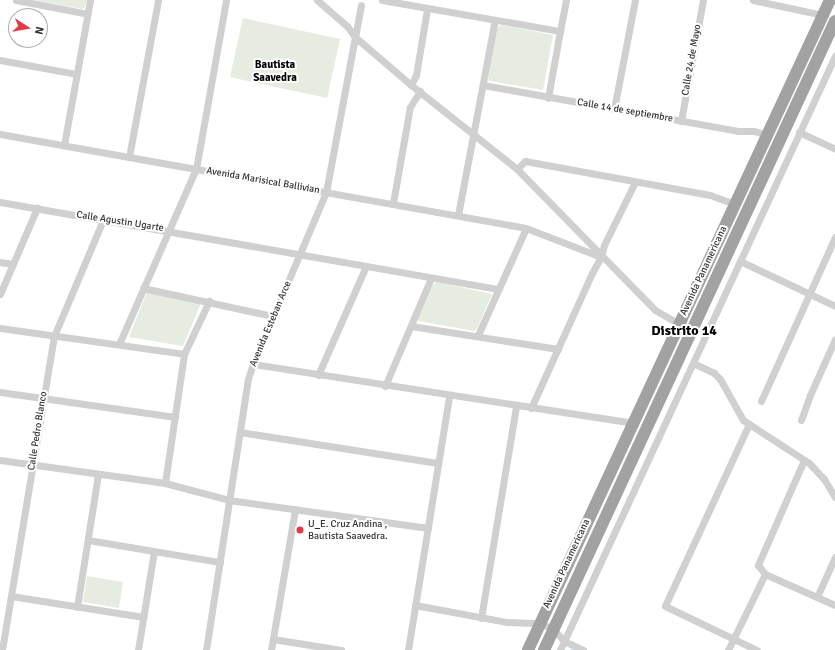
<!DOCTYPE html>
<html>
<head>
<meta charset="utf-8">
<style>
  body { margin:0 }
  #map { position:relative; width:835px; height:650px; overflow:hidden; background:#fff; font-family:Signika,sans-serif }
  div>[style] { position:absolute }
  [style*='--x'] { left:calc(var(--x)*1px); top:calc(var(--y)*1px); width:calc(var(--w)*1px); rotate:calc(var(--a)*1deg) }
  .green>* { inset:0; background:#e6ecdf }
  .stream>* { height:2.5px; margin:-1.25px; padding:0 1.25px; transform-origin:1.25px; border-radius:1.25px; background:#cfe2ee }
  .minor>* { height:7px; margin:-3.5px; padding:0 3.5px; transform-origin:3.5px; border-radius:3.5px; background:#d0d0d0 }
  .trunk>* { height:12px; margin:-6px; padding:0 6px; transform-origin:6px; border-radius:6px; background:#a2a2a2 }
  .dots>* { width:11px; height:11px; translate:-50% -50%; box-sizing:border-box; border:2px solid #fff; border-radius:50% }
  span { translate:-50% -50%; white-space:nowrap; text-align:center; line-height:1.15; -webkit-text-stroke:4px #fff; paint-order:stroke }
  .street-label { font-size:10px; color:#333 }
  .poi-label { font-size:10px; color:#333 }
  .left { translate:0 -50%; text-align:left }
  .neighbourhood-label { font-size:11px; color:#000; font-weight:700 }
  .district-label { font-size:14px; color:#000; font-weight:700 }
  .north { position:absolute; left:8px; top:8px; width:40px; height:40px; box-sizing:border-box; background:#fff; border:1px solid #adadad; border-radius:50%; rotate:102deg; font-size:11px; font-weight:700; line-height:16px; text-align:center; color:#333 }
  .north::after { content:''; display:block; margin:auto; width:14px; height:18px; background:#e63946; clip-path:polygon(50% 0,100% 100%,50% 72%,0 100%) }
</style>
</head>
<body>
<div id="map">
  <div class="green">
    <i style="clip-path:polygon(34px 0,87px 0,85px 7px,82px 9px)"></i>
    <i style="clip-path:polygon(243px 18px,340px 39px,327px 98px,230px 77px)"></i>
    <i style="clip-path:polygon(501px 25px,553px 35px,543px 90px,490px 81px,488px 79px,496px 28px)"></i>
    <i style="clip-path:polygon(437px 282px,492px 294px,477px 329px,474px 331px,419px 321px,418px 318px,433px 285px)"></i>
    <i style="clip-path:polygon(147px 292px,201px 303px,183px 346px,129px 337px)"></i>
    <i style="clip-path:polygon(87px 576px,123px 582px,119px 608px,83px 602px)"></i>
  </div>
  <div class="stream">
    <i style="--x:571;--y:650;--w:1;--a:0"></i>
  </div>
  <div class="minor">
    <i style="--x:16;--y:0;--w:73;--a:11"></i>
    <i style="--x:317;--y:0;--w:40;--a:41"></i>
    <i style="--x:347;--y:26;--w:14;--a:54"></i>
    <i style="--x:355;--y:37;--w:74;--a:40.6"></i>
    <i style="--x:411;--y:85;--w:135;--a:38.4"></i>
    <i style="--x:517;--y:169;--w:197;--a:45.6"></i>
    <i style="--x:655;--y:310;--w:28;--a:30"></i>
    <i style="--x:382;--y:0;--w:181;--a:9.9"></i>
    <i style="--x:560;--y:31;--w:68;--a:100.2"></i>
    <i style="--x:753;--y:0;--w:72;--a:12.1"></i>
    <i style="--x:560;--y:31;--w:32;--a:-79"></i>
    <i style="--x:0;--y:60;--w:77;--a:10.4"></i>
    <i style="--x:411;--y:85;--w:11;--a:-63"></i>
    <i style="--x:416;--y:75;--w:67;--a:-80.5"></i>
    <i style="--x:483;--y:85;--w:259;--a:10.2"></i>
    <i style="--x:738;--y:131;--w:16;--a:0"></i>
    <i style="--x:754;--y:131;--w:14;--a:17"></i>
    <i style="--x:614;--y:109;--w:111;--a:-79.1"></i>
    <i style="--x:681;--y:121;--w:123;--a:-79.7"></i>
    <i style="--x:799;--y:132;--w:40;--a:25"></i>
    <i style="--x:0;--y:134;--w:534;--a:10.13"></i>
    <i style="--x:526;--y:228;--w:80;--a:21.1"></i>
    <i style="--x:64;--y:145;--w:147;--a:-79.8"></i>
    <i style="--x:129;--y:157;--w:160;--a:-79.5"></i>
    <i style="--x:517;--y:169;--w:11;--a:-45"></i>
    <i style="--x:525;--y:161;--w:188;--a:10.4"></i>
    <i style="--x:710;--y:195;--w:27;--a:20"></i>
    <i style="--x:0;--y:202;--w:506;--a:9.91"></i>
    <i style="--x:393;--y:203;--w:97;--a:-80"></i>
    <i style="--x:410;--y:107;--w:19;--a:-58"></i>
    <i style="--x:458;--y:215;--w:198;--a:-79.3"></i>
    <i style="--x:740;--y:261;--w:105;--a:25.3"></i>
    <i style="--x:0;--y:262;--w:13;--a:9"></i>
    <i style="--x:143;--y:288;--w:133;--a:12.2"></i>
    <i style="--x:0;--y:294;--w:94;--a:-66.7"></i>
    <i style="--x:411;--y:326;--w:149;--a:8.9"></i>
    <i style="--x:0;--y:328;--w:186;--a:8"></i>
    <i style="--x:478;--y:335;--w:117;--a:-65.8"></i>
    <i style="--x:119;--y:344;--w:191;--a:-66.3"></i>
    <i style="--x:196;--y:169;--w:172;--a:-79.9"></i>
    <i style="--x:693;--y:363;--w:23;--a:25"></i>
    <i style="--x:714;--y:373;--w:8;--a:45"></i>
    <i style="--x:720;--y:379;--w:47;--a:60.7"></i>
    <i style="--x:743;--y:420;--w:79;--a:33.1"></i>
    <i style="--x:809;--y:463;--w:22;--a:47"></i>
    <i style="--x:824;--y:479;--w:21;--a:59"></i>
    <i style="--x:253;--y:364;--w:384;--a:8.8"></i>
    <i style="--x:318;--y:375;--w:119;--a:-66.2"></i>
    <i style="--x:385;--y:386;--w:117;--a:-66.9"></i>
    <i style="--x:0;--y:392;--w:177;--a:8.1"></i>
    <i style="--x:761;--y:401;--w:180;--a:-65.7"></i>
    <i style="--x:531;--y:408;--w:148;--a:-65.7"></i>
    <i style="--x:592;--y:273;--w:18;--a:-61"></i>
    <i style="--x:601;--y:257;--w:12;--a:-76"></i>
    <i style="--x:604;--y:245;--w:70;--a:-63.8"></i>
    <i style="--x:801;--y:420;--w:27;--a:-70"></i>
    <i style="--x:810;--y:395;--w:61;--a:-65.9"></i>
    <i style="--x:749;--y:424;--w:200;--a:114.8"></i>
    <i style="--x:665;--y:606;--w:102;--a:25.6"></i>
    <i style="--x:240;--y:432;--w:200;--a:8.9"></i>
    <i style="--x:0;--y:460;--w:167;--a:7.9"></i>
    <i style="--x:165;--y:483;--w:66;--a:14.9"></i>
    <i style="--x:229;--y:500;--w:201;--a:8"></i>
    <i style="--x:804;--y:460;--w:115;--a:113.7"></i>
    <i style="--x:758;--y:565;--w:11;--a:52"></i>
    <i style="--x:765;--y:574;--w:77;--a:23.9"></i>
    <i style="--x:165;--y:483;--w:130;--a:-81.6"></i>
    <i style="--x:184;--y:354;--w:59;--a:-64.7"></i>
    <i style="--x:88;--y:540;--w:134;--a:9.5"></i>
    <i style="--x:11;--y:596;--w:134;--a:9"></i>
    <i style="--x:817;--y:597;--w:44;--a:-65.8"></i>
    <i style="--x:415;--y:605;--w:94;--a:10.5"></i>
    <i style="--x:507;--y:622;--w:33;--a:2"></i>
    <i style="--x:540;--y:623;--w:14;--a:25"></i>
    <i style="--x:553;--y:629;--w:16;--a:47"></i>
    <i style="--x:564;--y:641;--w:21;--a:25"></i>
    <i style="--x:77;--y:607;--w:135;--a:-81"></i>
    <i style="--x:481;--y:618;--w:215;--a:-80.6"></i>
    <i style="--x:273;--y:639;--w:69;--a:9.2"></i>
    <i style="--x:2;--y:650;--w:318;--a:-80.6"></i>
    <i style="--x:54;--y:336;--w:126;--a:-67.1"></i>
    <i style="--x:138;--y:650;--w:100;--a:-80.8"></i>
    <i style="--x:206;--y:650;--w:274;--a:-81.2"></i>
    <i style="--x:248;--y:379;--w:16;--a:-72"></i>
    <i style="--x:253;--y:364;--w:187;--a:-67"></i>
    <i style="--x:326;--y:192;--w:190;--a:-79.4"></i>
    <i style="--x:271;--y:650;--w:143;--a:-80.3"></i>
    <i style="--x:408;--y:650;--w:257;--a:-80.8"></i>
    <i style="--x:560;--y:650;--w:655;--a:-65.16"></i>
    <i style="--x:728;--y:650;--w:85;--a:-64"></i>
  </div>
  <div class="trunk">
    <i style="--x:528;--y:650;--w:717;--a:-65.08"></i>
    <i style="--x:544;--y:650;--w:693;--a:-65.17"></i>
  </div>
  <div class="dots">
    <i style="left:300px;top:530px;background:#e63946"></i>
  </div>
  <div class="street-label">
    <span style="left:692px;top:60px;rotate:-80deg">Calle 24 de Mayo</span>
    <span style="left:625px;top:111px;rotate:10deg">Calle 14 de septiembre</span>
    <span style="left:263px;top:181px;rotate:10deg">Avenida Marisical Ballivian</span>
    <span style="left:120px;top:222px;rotate:9deg">Calle Agustin Ugarte</span>
    <span style="left:704px;top:271px;rotate:-65deg">Avenida Panamericana</span>
    <span style="left:271px;top:324px;rotate:-67deg">Avenida Esteban Arce</span>
    <span style="left:38px;top:431px;rotate:-81deg">Calle Pedro Blanco</span>
    <span style="left:567px;top:564px;rotate:-65deg">Avenida Panamericana</span>
  </div>
  <div class="poi-label">
    <span class="left" style="left:308px;top:530px">U_E. Cruz Andina ,<br>Bautista Saavedra.</span>
  </div>
  <div class="neighbourhood-label">
    <span style="left:275px;top:72px">Bautista<br>Saavedra</span>
  </div>
  <div class="district-label">
    <span style="left:684px;top:331px">Distrito 14</span>
  </div>
  <div class="north">N</div>
</div>
</body>
</html>
